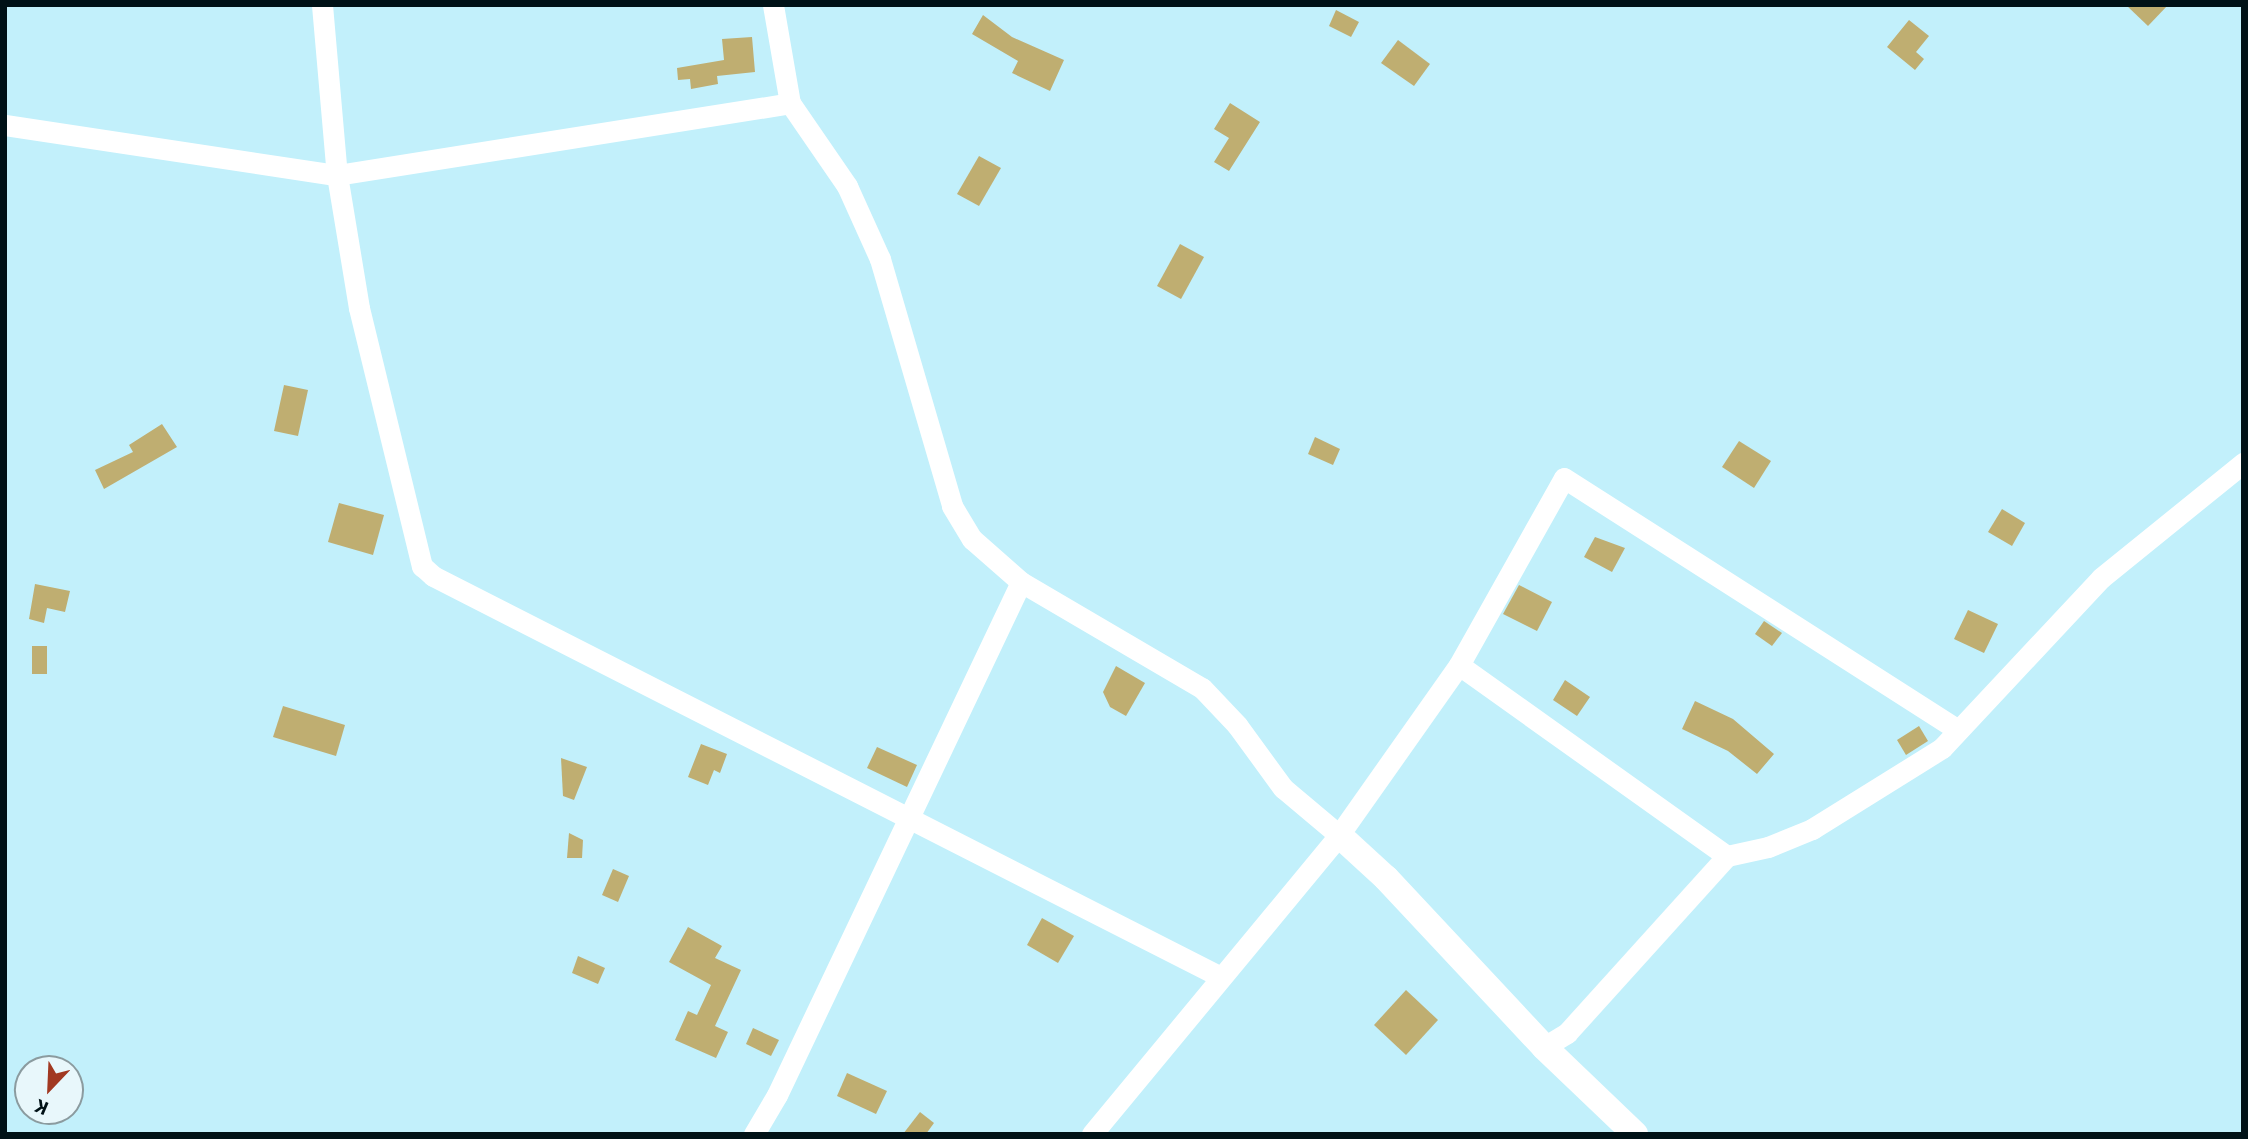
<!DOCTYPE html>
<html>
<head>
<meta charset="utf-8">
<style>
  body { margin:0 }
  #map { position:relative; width:2248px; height:1139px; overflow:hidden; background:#c2f0fb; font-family:"Exo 2",sans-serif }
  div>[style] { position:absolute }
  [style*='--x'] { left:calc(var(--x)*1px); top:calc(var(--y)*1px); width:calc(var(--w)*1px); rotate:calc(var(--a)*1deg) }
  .building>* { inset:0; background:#bfae71 }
  .minor>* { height:21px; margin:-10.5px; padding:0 10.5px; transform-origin:10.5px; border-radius:10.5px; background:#fff }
  .tertiary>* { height:26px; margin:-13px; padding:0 13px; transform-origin:13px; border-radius:13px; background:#fff }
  span { translate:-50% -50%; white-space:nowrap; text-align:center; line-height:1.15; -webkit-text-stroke:6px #e8f7fb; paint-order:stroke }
  .frame { position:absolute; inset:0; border:7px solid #001116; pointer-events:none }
  .north { position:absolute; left:14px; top:1055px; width:70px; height:70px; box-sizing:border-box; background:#e8f7fb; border:2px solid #8b9b9f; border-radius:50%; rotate:203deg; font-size:19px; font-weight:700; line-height:28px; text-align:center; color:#001116 }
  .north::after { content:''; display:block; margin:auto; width:24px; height:32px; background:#a13821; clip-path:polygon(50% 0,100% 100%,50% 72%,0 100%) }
</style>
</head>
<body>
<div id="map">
  <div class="building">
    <i style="clip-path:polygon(2126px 5px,2168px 5px,2148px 26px)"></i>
    <i style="clip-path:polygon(1336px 10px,1359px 22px,1351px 37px,1329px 26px)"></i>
    <i style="clip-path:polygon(983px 15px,1012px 37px,1064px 60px,1050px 91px,1012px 73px,1018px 61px,972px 34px)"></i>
    <i style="clip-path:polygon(1909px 20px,1929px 36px,1916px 52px,1924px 59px,1915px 70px,1887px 47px)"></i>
    <i style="clip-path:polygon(752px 37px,755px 72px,717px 76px,718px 84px,691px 89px,690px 79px,678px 80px,677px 68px,724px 60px,722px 39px)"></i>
    <i style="clip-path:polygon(1398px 40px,1430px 64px,1414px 86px,1381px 63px)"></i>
    <i style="clip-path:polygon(1230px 103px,1260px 122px,1229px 171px,1214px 162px,1229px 138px,1214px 129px)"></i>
    <i style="clip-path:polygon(979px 156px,1001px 168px,979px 206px,957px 194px)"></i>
    <i style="clip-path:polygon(1180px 244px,1204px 257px,1181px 299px,1157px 286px)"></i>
    <i style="clip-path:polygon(284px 385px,308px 390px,298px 436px,274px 431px)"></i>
    <i style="clip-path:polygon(162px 424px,177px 447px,104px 489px,95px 470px,133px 452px,129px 445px)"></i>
    <i style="clip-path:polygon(1315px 437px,1340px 449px,1333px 465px,1308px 454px)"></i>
    <i style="clip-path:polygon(1739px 441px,1771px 461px,1754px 488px,1722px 467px)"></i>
    <i style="clip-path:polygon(339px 503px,384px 515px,373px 555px,328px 542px)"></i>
    <i style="clip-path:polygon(2002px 509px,2025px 523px,2012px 546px,1988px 532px)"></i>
    <i style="clip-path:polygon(1595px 537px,1625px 548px,1612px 572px,1584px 557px)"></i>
    <i style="clip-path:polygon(35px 584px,70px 591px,65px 612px,47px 608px,44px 623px,29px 619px)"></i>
    <i style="clip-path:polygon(1519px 585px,1552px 602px,1537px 631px,1503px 614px)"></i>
    <i style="clip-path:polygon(1968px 610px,1998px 624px,1984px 653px,1954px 639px)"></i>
    <i style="clip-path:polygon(1764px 621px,1782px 633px,1772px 646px,1755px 634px)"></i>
    <i style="clip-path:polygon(32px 646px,47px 646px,47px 674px,32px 674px)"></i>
    <i style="clip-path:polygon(1116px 666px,1145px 683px,1126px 716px,1110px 707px,1103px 692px)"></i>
    <i style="clip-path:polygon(1565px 680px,1590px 697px,1577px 716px,1553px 700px)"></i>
    <i style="clip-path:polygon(1695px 701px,1733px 719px,1774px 754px,1757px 774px,1728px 751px,1682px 729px)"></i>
    <i style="clip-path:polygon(283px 706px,345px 725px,336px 756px,273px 737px)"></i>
    <i style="clip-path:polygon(1919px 726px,1928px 741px,1906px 755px,1897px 740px)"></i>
    <i style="clip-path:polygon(701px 744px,727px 754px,720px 773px,714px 770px,708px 785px,688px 777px)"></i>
    <i style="clip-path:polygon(877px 747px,917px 765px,907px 787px,867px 768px)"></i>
    <i style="clip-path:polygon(561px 758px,587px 767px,574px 800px,563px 796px)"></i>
    <i style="clip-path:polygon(569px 833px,583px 840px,582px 858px,567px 858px)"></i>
    <i style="clip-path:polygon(613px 869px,629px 876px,618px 902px,602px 895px)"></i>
    <i style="clip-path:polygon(1042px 918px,1074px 936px,1058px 963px,1027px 945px)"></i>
    <i style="clip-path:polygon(688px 927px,722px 946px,715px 958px,741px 970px,715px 1026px,728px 1032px,716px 1058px,675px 1040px,688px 1011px,697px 1015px,711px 985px,669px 962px)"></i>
    <i style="clip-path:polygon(578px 956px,605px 968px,598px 984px,572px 973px)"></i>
    <i style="clip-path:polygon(1406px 990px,1438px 1020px,1406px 1055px,1374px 1025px)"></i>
    <i style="clip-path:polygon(753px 1028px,779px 1040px,771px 1056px,746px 1044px)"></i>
    <i style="clip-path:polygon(847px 1073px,887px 1091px,876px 1114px,837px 1096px)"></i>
    <i style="clip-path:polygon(920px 1112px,934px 1123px,926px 1134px,903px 1134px)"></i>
  </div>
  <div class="minor">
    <i style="--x:322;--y:5;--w:171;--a:85"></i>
    <i style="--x:337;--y:175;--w:135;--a:80.6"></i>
    <i style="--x:359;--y:308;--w:266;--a:76.3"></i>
    <i style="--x:422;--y:566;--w:15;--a:42"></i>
    <i style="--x:433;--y:576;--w:882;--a:26.97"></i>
    <i style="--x:773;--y:5;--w:99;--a:80.2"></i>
    <i style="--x:790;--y:103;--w:101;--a:55.5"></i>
    <i style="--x:847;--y:186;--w:80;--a:65.7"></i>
    <i style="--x:880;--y:259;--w:257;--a:73.7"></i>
    <i style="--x:952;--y:506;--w:39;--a:59"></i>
    <i style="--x:972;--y:539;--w:65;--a:41.3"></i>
    <i style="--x:1021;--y:582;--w:210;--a:30.4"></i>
    <i style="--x:1202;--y:688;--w:51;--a:46.6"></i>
    <i style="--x:1237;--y:725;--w:78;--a:53.9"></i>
    <i style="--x:1283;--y:788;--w:73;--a:40"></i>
    <i style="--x:1339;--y:835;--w:208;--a:-54.8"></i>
    <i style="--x:1459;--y:665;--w:214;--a:-60.7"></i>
    <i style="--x:1564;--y:478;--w:468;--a:32.6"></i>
    <i style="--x:5;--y:125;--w:336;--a:8.6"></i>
    <i style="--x:337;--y:175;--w:459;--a:-9"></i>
    <i style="--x:1459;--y:665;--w:329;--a:35.5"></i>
    <i style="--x:1544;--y:1047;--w:27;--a:-31"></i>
    <i style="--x:1567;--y:1033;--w:239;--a:-47.9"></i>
    <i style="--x:1727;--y:856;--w:42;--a:-12.4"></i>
    <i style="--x:1768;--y:847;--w:48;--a:-22.2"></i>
    <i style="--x:1812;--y:829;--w:153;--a:-31.9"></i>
    <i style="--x:1942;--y:748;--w:233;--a:-46.9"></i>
    <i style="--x:2101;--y:578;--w:183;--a:-39"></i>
    <i style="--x:754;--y:1134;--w:45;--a:-59.5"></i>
    <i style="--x:777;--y:1095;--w:568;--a:-64.56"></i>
    <i style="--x:1092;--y:1134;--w:388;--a:-50.4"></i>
  </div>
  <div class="tertiary">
    <i style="--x:1339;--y:835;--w:64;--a:42.5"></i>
    <i style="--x:1386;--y:878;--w:231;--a:46.9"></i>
    <i style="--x:1544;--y:1047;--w:126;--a:43.7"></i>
  </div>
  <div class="frame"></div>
  <div class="north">K</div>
</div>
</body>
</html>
